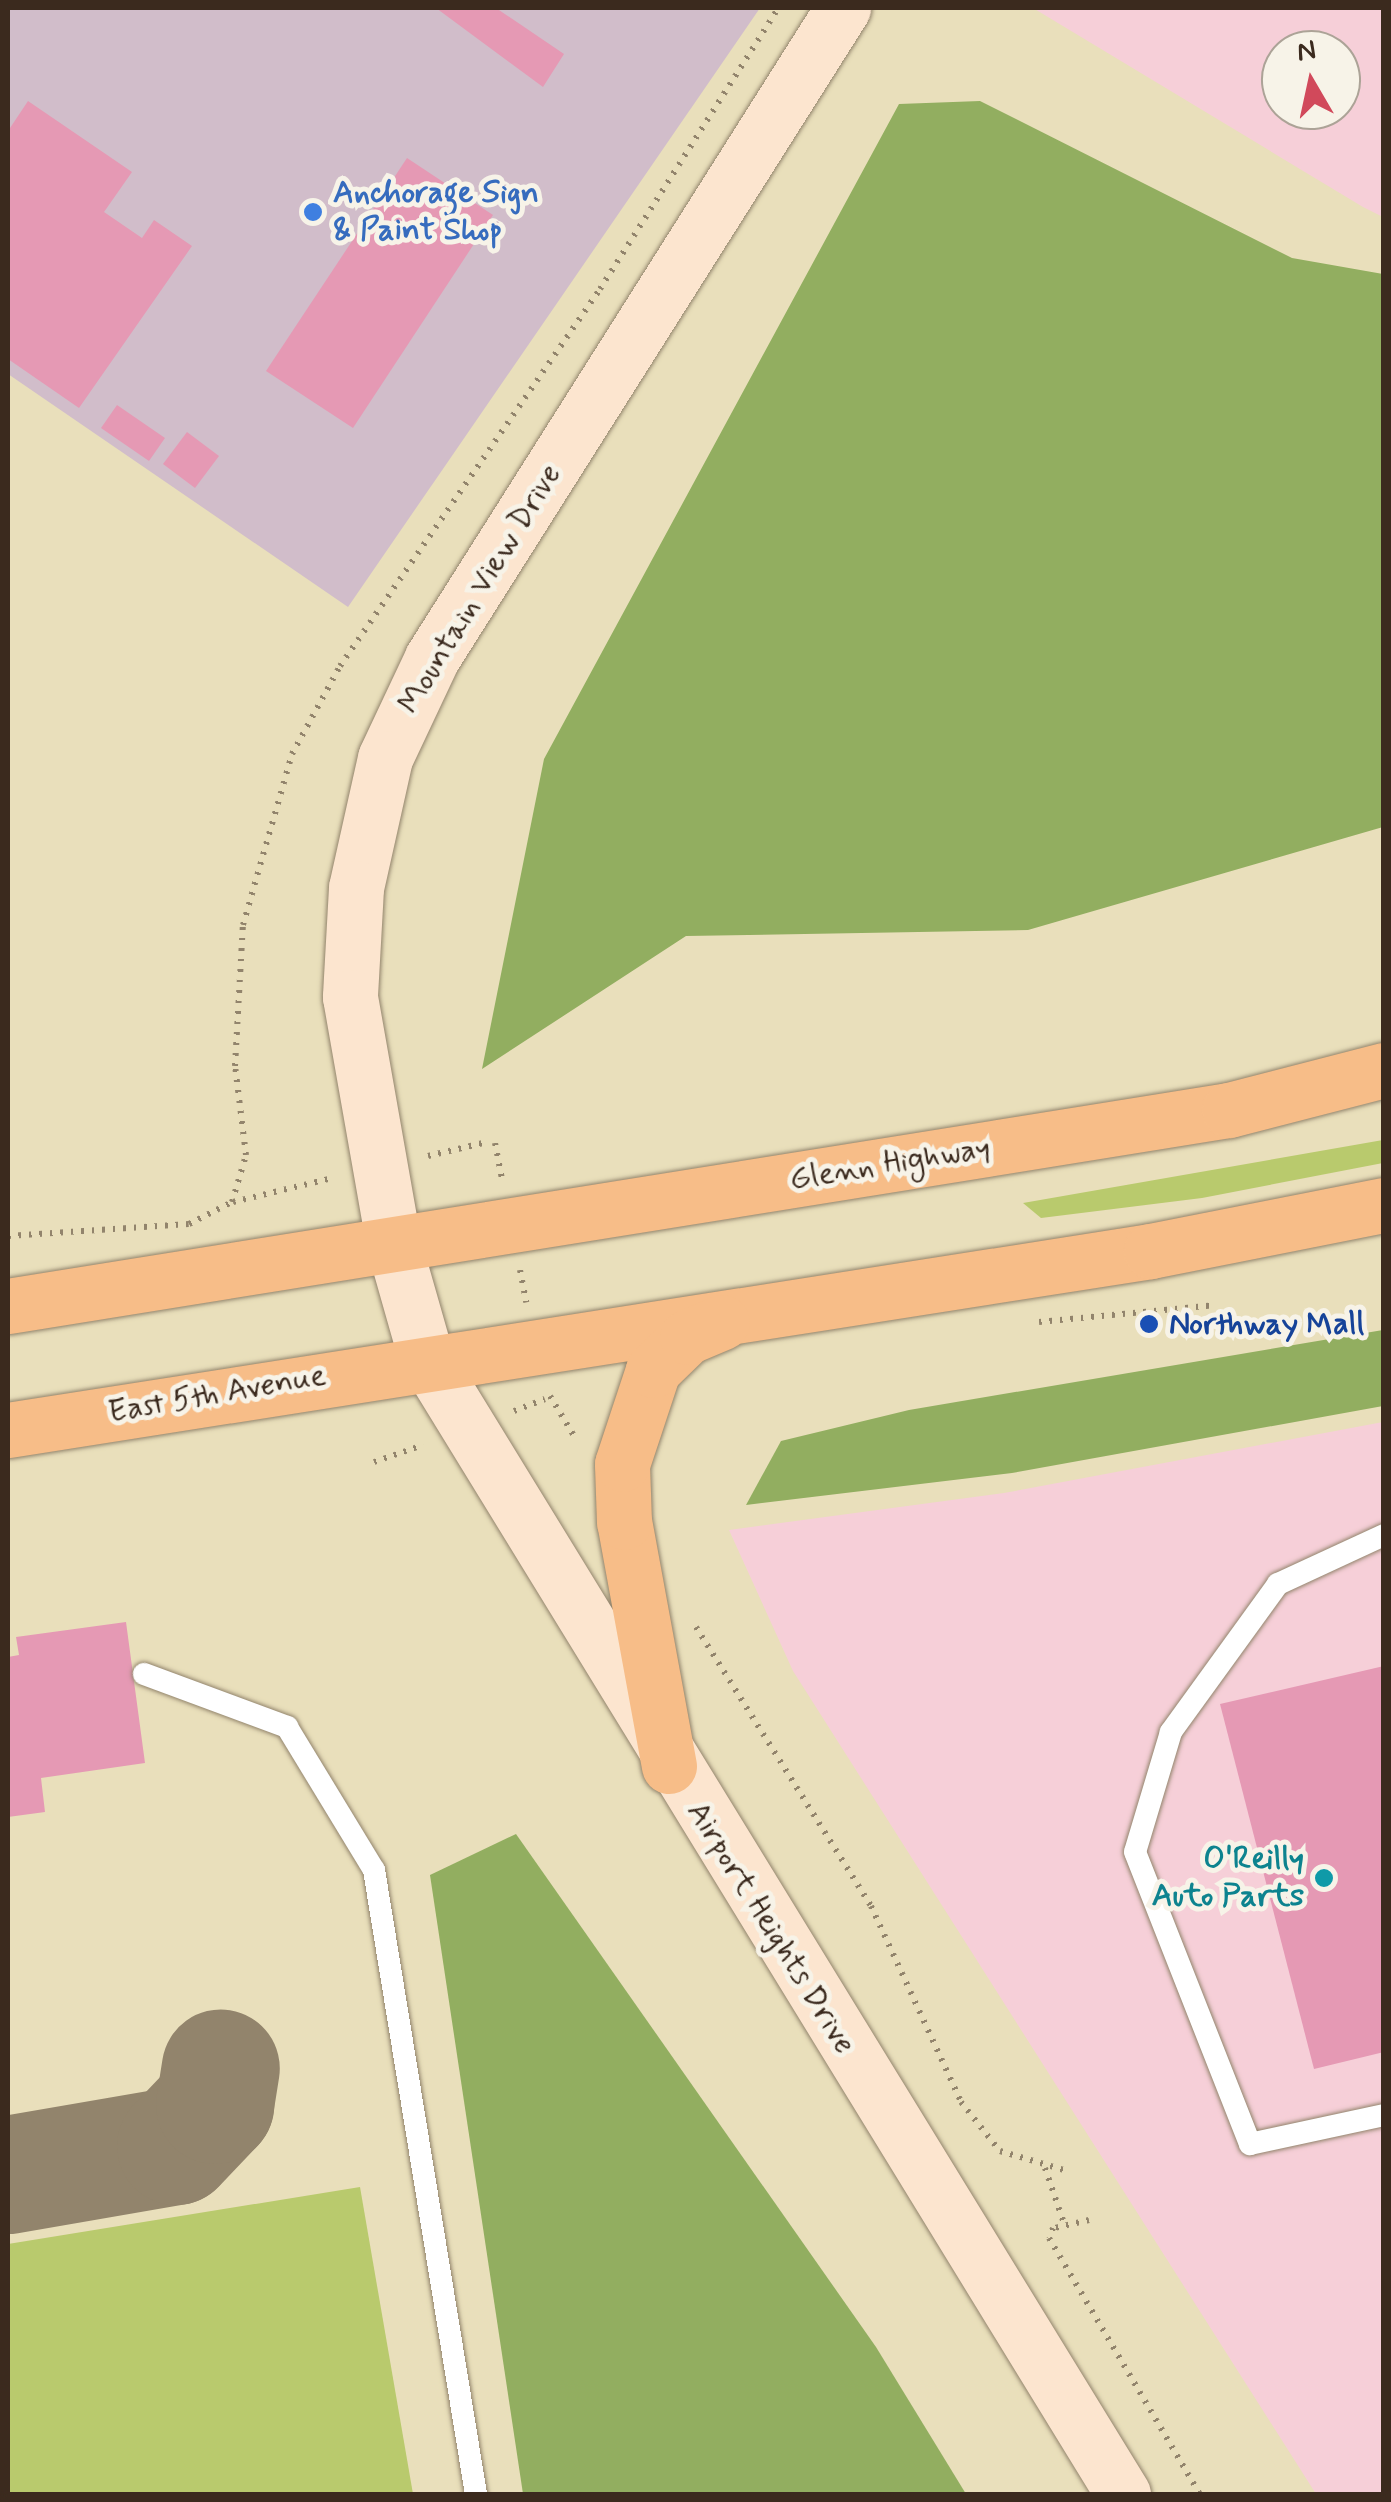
<!DOCTYPE html>
<html>
<head>
<meta charset="utf-8">
<style>
  body { margin:0 }
  #map { position:relative; width:1391px; height:2502px; overflow:hidden; background:#e9dfbb; font-family:Mynerve,sans-serif }
  div>[style] { position:absolute }
  [style*='--x'] { left:calc(var(--x)*1px); top:calc(var(--y)*1px); width:calc(var(--w)*1px); rotate:calc(var(--a)*1deg) }
  .built>* { inset:0; background:#f6cfd8 }
  .industrial>* { inset:0; background:#d1bdca }
  .green>* { inset:0; background:#b9ca6d }
  .forest>* { inset:0; background:#92ae60 }
  .taxiway>* { height:118px; margin:-59px; padding:0 59px; transform-origin:59px; border-radius:59px; background:#92846c }
  .building>* { inset:0; background:#e599b4 }
  .path>* { height:6px; margin-top:-3px; transform-origin:0; background:repeating-linear-gradient(90deg,#92846c 0 2.5px,transparent 0 10.5px) }
  .roads { filter:drop-shadow(0 0 2px #92846c) drop-shadow(0 0 2px #92846c) }
  .lane>* { height:22px; margin:-11px; padding:0 11px; transform-origin:11px; border-radius:11px; background:#fff }
  .secondary>* { height:55px; margin:-27.5px; padding:0 27.5px; transform-origin:27.5px; border-radius:27.5px; background:#fce5cf }
  .highway>* { height:55px; margin:-27.5px; padding:0 27.5px; transform-origin:27.5px; border-radius:27.5px; background:#f7bd88 }
  .dots>* { width:28px; height:28px; translate:-50% -50%; box-sizing:border-box; border:5px solid #f7f3e8; border-radius:50% }
  span { translate:-50% -50%; white-space:nowrap; text-align:center; line-height:1.15; -webkit-text-stroke:10px #f7f3e8; paint-order:stroke }
  .shop-label { font-size:32px; color:#366cbe; font-weight:700 }
  .left { translate:0 -50%; text-align:left }
  .street-label { font-size:32px; color:#3b2a1e }
  .transit-label { font-size:32px; color:#164399; font-weight:700 }
  .culture-label { font-size:32px; color:#0d838f; font-weight:700 }
  .right { translate:-100% -50%; text-align:right }
  .frame { position:absolute; inset:0; border:10px solid #3b2a1e; pointer-events:none }
  .north { position:absolute; left:1261px; top:30px; width:100px; height:100px; box-sizing:border-box; background:#f7f3e8; border:2px solid #aca397; border-radius:50%; rotate:351deg; font-size:28px; font-weight:700; line-height:40px; text-align:center; color:#3b2a1e }
  .north::after { content:''; display:block; margin:auto; width:35px; height:45px; background:#d1495b; clip-path:polygon(50% 0,100% 100%,50% 72%,0 100%) }
</style>
</head>
<body>
<div id="map">
  <div class="built">
    <i style="clip-path:polygon(evenodd,1033px 8px,1383px 8px,1383px 217px,1363px 207px,1033px 8px,1281px 50px,1341px 50px,1341px 110px,1281px 110px,1281px 50px)"></i>
    <i style="clip-path:polygon(1383px 1422px,1383px 2494px,1316px 2494px,793px 1671px,729px 1530px,1004px 1493px)"></i>
  </div>
  <div class="industrial">
    <i style="clip-path:polygon(8px 8px,760px 8px,348px 607px,8px 374px)"></i>
  </div>
  <div class="green">
    <i style="clip-path:polygon(1383px 1140px,1383px 1163px,1202px 1198px,1041px 1218px,1023px 1203px)"></i>
    <i style="clip-path:polygon(360px 2187px,413px 2494px,8px 2494px,8px 2244px)"></i>
  </div>
  <div class="forest">
    <i style="clip-path:polygon(980px 101px,1292px 258px,1383px 274px,1383px 827px,1028px 930px,686px 936px,482px 1069px,544px 759px,899px 104px)"></i>
    <i style="clip-path:polygon(1383px 1330px,1383px 1406px,1012px 1473px,746px 1505px,781px 1441px,909px 1410px)"></i>
    <i style="clip-path:polygon(516px 1834px,876px 2347px,966px 2494px,523px 2494px,430px 1875px)"></i>
  </div>
  <div class="taxiway">
    <i style="--x:8;--y:2175;--w:170;--a:-9.8"></i>
    <i style="--x:176;--y:2146;--w:57;--a:-46.4"></i>
    <i style="--x:215;--y:2105;--w:37;--a:-81"></i>
  </div>
  <div class="building">
    <i style="clip-path:polygon(436px 8px,496px 8px,564px 54px,543px 87px)"></i>
    <i style="clip-path:polygon(28px 101px,132px 172px,104px 212px,142px 238px,154px 220px,192px 246px,79px 408px,8px 359px,8px 131px)"></i>
    <i style="clip-path:polygon(407px 158px,493px 215px,353px 428px,266px 371px)"></i>
    <i style="clip-path:polygon(117px 405px,165px 438px,149px 461px,101px 428px)"></i>
    <i style="clip-path:polygon(187px 432px,219px 456px,195px 488px,163px 464px)"></i>
    <i style="clip-path:polygon(126px 1622px,145px 1763px,41px 1778px,45px 1812px,8px 1817px,8px 1657px,19px 1655px,16px 1637px)"></i>
    <i style="clip-path:polygon(1384px 1666px,1384px 2052px,1314px 2069px,1220px 1704px)"></i>
  </div>
  <div class="path">
    <i style="--x:495;--y:1143;--w:38;--a:79"></i>
    <i style="--x:428;--y:1156;--w:61;--a:-13.3"></i>
    <i style="--x:233;--y:1202;--w:103;--a:-13.5"></i>
    <i style="--x:8;--y:1236;--w:181;--a:-3.8"></i>
    <i style="--x:189;--y:1224;--w:48;--a:-27.1"></i>
    <i style="--x:232;--y:1202;--w:49;--a:-73.4"></i>
    <i style="--x:246;--y:1155;--w:90;--a:-97"></i>
    <i style="--x:235;--y:1066;--w:141;--a:-86.8"></i>
    <i style="--x:243;--y:925;--w:178;--a:-74"></i>
    <i style="--x:292;--y:754;--w:100;--a:-61.4"></i>
    <i style="--x:340;--y:666;--w:458;--a:-55.4"></i>
    <i style="--x:600;--y:289;--w:333;--a:-57.6"></i>
    <i style="--x:520;--y:1270;--w:33;--a:79"></i>
    <i style="--x:1039;--y:1322;--w:178;--a:-5.5"></i>
    <i style="--x:550;--y:1396;--w:52;--a:59"></i>
    <i style="--x:514;--y:1411;--w:33;--a:-21"></i>
    <i style="--x:374;--y:1462;--w:52;--a:-19.1"></i>
    <i style="--x:696;--y:1627;--w:329;--a:57.9"></i>
    <i style="--x:871;--y:1906;--w:216;--a:65.3"></i>
    <i style="--x:961;--y:2102;--w:63;--a:51.5"></i>
    <i style="--x:1000;--y:2151;--w:67;--a:16.5"></i>
    <i style="--x:1045;--y:2168;--w:61;--a:71"></i>
    <i style="--x:1089;--y:2220;--w:37;--a:167"></i>
    <i style="--x:1053;--y:2228;--w:11;--a:112"></i>
    <i style="--x:1049;--y:2238;--w:297;--a:59.5"></i>
  </div>
  <div class="roads">
    <div class="lane">
      <i style="--x:1384;--y:1535;--w:117;--a:155.2"></i>
      <i style="--x:1278;--y:1584;--w:183;--a:125.9"></i>
      <i style="--x:1171;--y:1732;--w:125;--a:106.7"></i>
      <i style="--x:1135;--y:1852;--w:314;--a:68.5"></i>
      <i style="--x:1250;--y:2144;--w:137;--a:-12.2"></i>
      <i style="--x:144;--y:1674;--w:153;--a:20.3"></i>
      <i style="--x:287;--y:1727;--w:167;--a:58.7"></i>
      <i style="--x:374;--y:1870;--w:632;--a:80.72"></i>
    </div>
    <div class="secondary">
      <i style="--x:843;--y:8;--w:769;--a:122.31"></i>
      <i style="--x:432;--y:658;--w:110;--a:115.2"></i>
      <i style="--x:385;--y:758;--w:133;--a:102.6"></i>
      <i style="--x:356;--y:888;--w:109;--a:93.2"></i>
      <i style="--x:350;--y:997;--w:249;--a:80"></i>
      <i style="--x:393;--y:1242;--w:121;--a:74.1"></i>
      <i style="--x:426;--y:1358;--w:1333;--a:58.47"></i>
    </div>
    <div class="highway">
      <i style="--x:8;--y:1306;--w:1237;--a:-9.12"></i>
      <i style="--x:1229;--y:1110;--w:160;--a:-14.5"></i>
      <i style="--x:8;--y:1430;--w:1157;--a:-8.9"></i>
      <i style="--x:1151;--y:1251;--w:237;--a:-11.2"></i>
      <i style="--x:669;--y:1766;--w:248;--a:-100.4"></i>
      <i style="--x:624;--y:1522;--w:58;--a:-92"></i>
      <i style="--x:622;--y:1464;--w:99;--a:-71.7"></i>
      <i style="--x:653;--y:1370;--w:47;--a:-44.1"></i>
      <i style="--x:687;--y:1337;--w:38;--a:-23"></i>
    </div>
  </div>
  <div class="dots">
    <i style="left:313px;top:212px;background:#3f7fe0"></i>
    <i style="left:1149px;top:1324px;background:#1a4fb4"></i>
    <i style="left:1324px;top:1878px;background:#0f9aa8"></i>
  </div>
  <div class="shop-label">
    <span class="left" style="left:333px;top:212px">Anchorage Sign<br>&amp; Paint Shop</span>
  </div>
  <div class="street-label">
    <span style="left:480px;top:589px;rotate:-59deg">Mountain View Drive</span>
    <span style="left:890px;top:1164px;rotate:-9deg">Glenn Highway</span>
    <span style="left:217px;top:1394px;rotate:-10deg">East 5th Avenue</span>
    <span style="left:771px;top:1928px;rotate:58deg">Airport Heights Drive</span>
  </div>
  <div class="transit-label">
    <span class="left" style="left:1169px;top:1324px">Northway Mall</span>
  </div>
  <div class="culture-label">
    <span class="right" style="left:1304px;top:1878px">O'Reilly<br>Auto Parts</span>
  </div>
  <div class="frame"></div>
  <div class="north">N</div>
</div>
</body>
</html>
